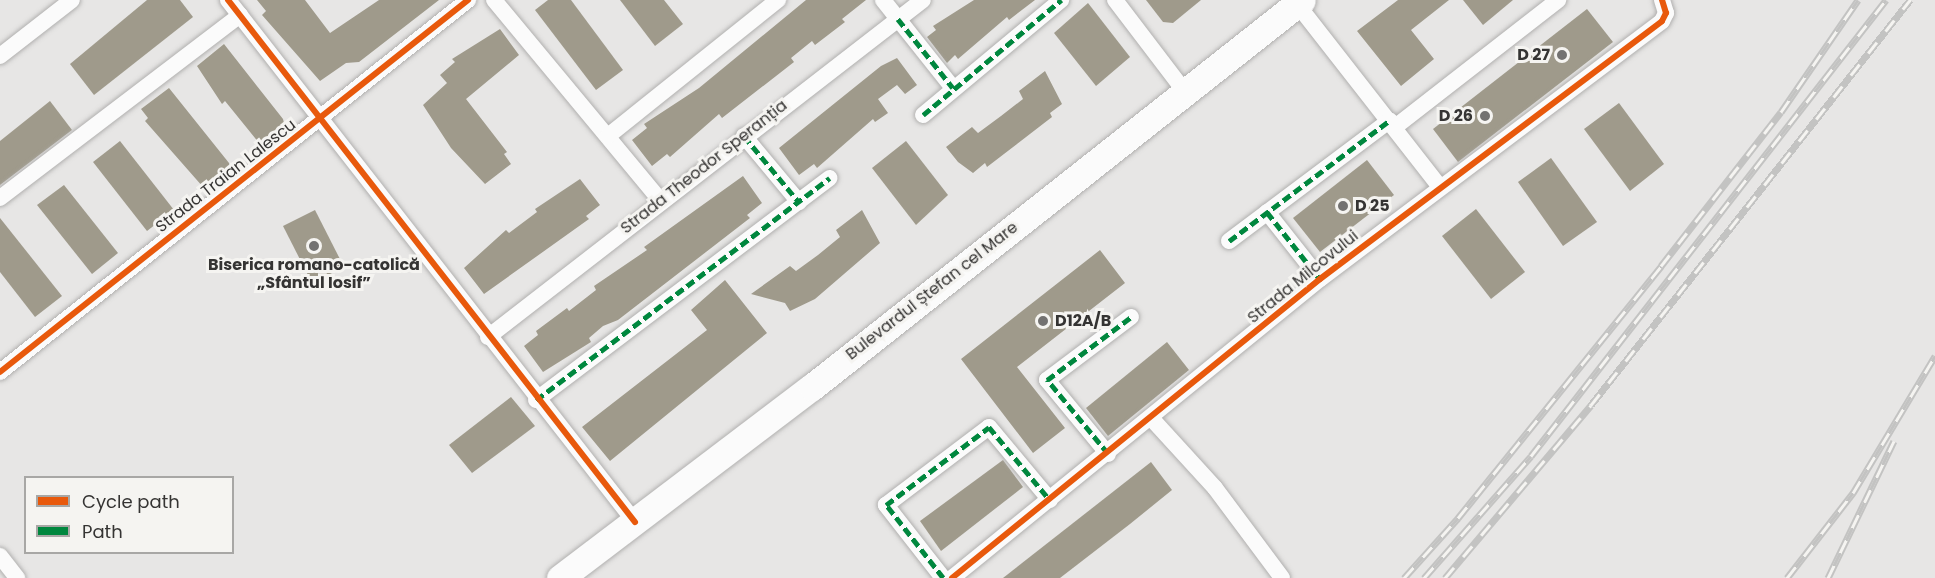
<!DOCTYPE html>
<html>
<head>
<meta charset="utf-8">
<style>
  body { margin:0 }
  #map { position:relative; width:1935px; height:578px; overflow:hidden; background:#e7e6e5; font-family:Poppins,sans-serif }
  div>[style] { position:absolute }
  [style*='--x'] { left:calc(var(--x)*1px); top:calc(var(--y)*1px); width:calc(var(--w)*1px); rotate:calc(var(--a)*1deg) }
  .building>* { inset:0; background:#9f9a8b }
  .roads { filter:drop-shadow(0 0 2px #b1b0af) drop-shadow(0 0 2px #b1b0af) }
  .minor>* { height:16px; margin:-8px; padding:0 8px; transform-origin:8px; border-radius:8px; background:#fbfbfb }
  .primary>* { height:27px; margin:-13.5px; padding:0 13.5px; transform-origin:13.5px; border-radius:13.5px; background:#fbfbfb }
  .rail>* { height:7px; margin-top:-3.5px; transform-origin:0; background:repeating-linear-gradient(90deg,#f5f4f1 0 14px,#c3c3c2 0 28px); box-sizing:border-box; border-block:2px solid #c3c3c2 }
  .quiet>* { height:4.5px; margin-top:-2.25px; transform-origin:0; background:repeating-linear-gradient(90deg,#00873e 0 9px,transparent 0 13.5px) }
  .cycleway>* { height:6px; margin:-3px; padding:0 3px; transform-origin:3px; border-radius:3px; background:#e8590c }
  .dots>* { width:16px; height:16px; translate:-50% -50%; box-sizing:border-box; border:3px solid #f5f4f1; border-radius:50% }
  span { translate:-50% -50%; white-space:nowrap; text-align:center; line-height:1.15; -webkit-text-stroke:6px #f5f4f1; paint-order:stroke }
  .poi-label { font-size:16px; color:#353433; font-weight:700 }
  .right { translate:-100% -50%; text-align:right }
  .left { translate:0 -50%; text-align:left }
  .street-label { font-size:16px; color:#353433 }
  .legend { position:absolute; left:24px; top:476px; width:210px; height:78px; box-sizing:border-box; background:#f5f4f1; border:2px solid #a8a7a5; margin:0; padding:8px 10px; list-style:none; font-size:18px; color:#353433 }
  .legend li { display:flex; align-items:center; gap:12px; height:30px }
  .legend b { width:30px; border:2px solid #a8a7a5 }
</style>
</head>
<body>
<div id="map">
  <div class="building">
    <i style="clip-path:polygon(147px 0,180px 0,193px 17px,94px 95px,70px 64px)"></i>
    <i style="clip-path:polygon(257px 0,305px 0,330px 33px,379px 0,439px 0,359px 62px,346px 63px,320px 81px,262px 15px,266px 11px)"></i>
    <i style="clip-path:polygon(548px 0,571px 0,623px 70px,596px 90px,535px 10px)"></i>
    <i style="clip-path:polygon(620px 0,664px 0,683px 24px,655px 46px)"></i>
    <i style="clip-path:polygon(806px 0,866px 0,842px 19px,845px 22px,815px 45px,812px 41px,791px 58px,794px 62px,722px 118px,719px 114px,670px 157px,667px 154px,652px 166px,632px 140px,647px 128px,644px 124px,699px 88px)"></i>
    <i style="clip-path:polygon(974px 0,1035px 0,1009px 20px,1007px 17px,958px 59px,955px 55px,947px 63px,927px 37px,936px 30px,933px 26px)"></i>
    <i style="clip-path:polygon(1146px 0,1201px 0,1173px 23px,1163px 22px)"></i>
    <i style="clip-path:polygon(1398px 0,1449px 0,1411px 30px,1434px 59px,1401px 86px,1357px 31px)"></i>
    <i style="clip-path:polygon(1463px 0,1513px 0,1483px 25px)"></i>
    <i style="clip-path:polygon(1088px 3px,1130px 57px,1096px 86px,1054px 33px)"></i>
    <i style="clip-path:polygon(1587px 9px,1613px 42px,1458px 162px,1433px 129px)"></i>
    <i style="clip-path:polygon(500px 29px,519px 55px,466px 99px,507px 152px,504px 154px,511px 164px,485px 184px,451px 148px,423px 105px,447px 83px,440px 75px,455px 62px,452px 59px)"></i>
    <i style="clip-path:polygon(224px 44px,283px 119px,284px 123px,259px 143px,225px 101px,222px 104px,197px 66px)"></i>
    <i style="clip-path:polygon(897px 58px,917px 85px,905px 94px,897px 85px,878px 99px,888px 113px,875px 122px,873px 119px,817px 168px,814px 164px,799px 175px,779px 148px,881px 66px)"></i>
    <i style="clip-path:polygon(1045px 71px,1062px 104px,1050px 113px,1052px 117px,987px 167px,985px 163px,973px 173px,958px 162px,946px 147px,972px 127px,978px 133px,1001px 116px,1023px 99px,1019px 91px)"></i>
    <i style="clip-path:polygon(169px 88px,229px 163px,230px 167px,203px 187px,145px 121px,148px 118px,141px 109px)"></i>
    <i style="clip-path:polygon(50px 101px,72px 130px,0 185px,0 141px)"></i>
    <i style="clip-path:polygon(1619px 103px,1664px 164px,1630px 191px,1584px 129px)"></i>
    <i style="clip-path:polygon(120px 141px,174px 210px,147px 231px,93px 162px)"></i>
    <i style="clip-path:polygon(906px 141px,948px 195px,916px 225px,872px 168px)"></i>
    <i style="clip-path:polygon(1551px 158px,1597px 222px,1563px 246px,1518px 182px)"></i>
    <i style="clip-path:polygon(1367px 160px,1394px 195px,1320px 252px,1293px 218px)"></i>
    <i style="clip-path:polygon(743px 176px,762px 203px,747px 215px,750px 218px,618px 320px,603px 326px,589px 338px,591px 342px,543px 372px,524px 346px,538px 335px,536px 331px,567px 308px,569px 311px,596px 290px,594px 286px,647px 250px,644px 247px)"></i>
    <i style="clip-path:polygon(580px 179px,600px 205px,586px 216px,589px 219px,484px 294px,464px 268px,506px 230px,509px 233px,537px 212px,535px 209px)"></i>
    <i style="clip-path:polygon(64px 185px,118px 253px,92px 274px,37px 205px)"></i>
    <i style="clip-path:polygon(1476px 209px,1525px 272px,1491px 299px,1442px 236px)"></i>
    <i style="clip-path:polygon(315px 210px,344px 267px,312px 283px,283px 226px)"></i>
    <i style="clip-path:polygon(862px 210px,880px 243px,815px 299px,790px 311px,785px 303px,751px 294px,790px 266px,796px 271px,818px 255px,840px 237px,836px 230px)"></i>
    <i style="clip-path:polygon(0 218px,62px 296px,35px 317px,0 272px)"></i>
    <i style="clip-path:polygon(1100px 250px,1125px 283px,1017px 367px,1065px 428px,1033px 453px,961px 359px)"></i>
    <i style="clip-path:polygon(725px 280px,767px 333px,610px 461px,582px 427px,707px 330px,691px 310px)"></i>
    <i style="clip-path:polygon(1167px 342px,1189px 370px,1108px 436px,1086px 408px)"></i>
    <i style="clip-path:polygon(511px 397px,535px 426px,472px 473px,449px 445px)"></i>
    <i style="clip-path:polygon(1003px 460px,1023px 487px,941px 551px,920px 521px)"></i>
    <i style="clip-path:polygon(1151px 462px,1172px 490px,1130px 524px,1060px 578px,1003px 578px)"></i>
  </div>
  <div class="roads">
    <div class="minor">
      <i style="--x:228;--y:0;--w:662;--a:52.06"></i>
      <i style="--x:494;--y:0;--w:260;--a:50.3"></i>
      <i style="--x:883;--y:0;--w:112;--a:51.5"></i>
      <i style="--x:1115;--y:0;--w:116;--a:52.7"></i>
      <i style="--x:1297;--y:4;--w:232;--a:52"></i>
      <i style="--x:0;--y:56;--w:91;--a:-37.9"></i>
      <i style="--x:923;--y:115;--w:180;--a:-39.8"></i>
      <i style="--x:1395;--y:127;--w:207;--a:-37.9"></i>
      <i style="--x:608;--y:136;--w:218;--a:-38.7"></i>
      <i style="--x:744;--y:136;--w:86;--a:50.2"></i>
      <i style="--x:0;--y:198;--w:302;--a:-37.3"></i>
      <i style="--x:1267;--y:212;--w:85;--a:51.7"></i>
      <i style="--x:1229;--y:241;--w:201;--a:-36.9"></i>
      <i style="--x:488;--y:337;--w:550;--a:-37.77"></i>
      <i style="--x:0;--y:372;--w:598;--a:-38.48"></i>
      <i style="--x:536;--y:400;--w:368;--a:-37.1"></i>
      <i style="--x:1152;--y:419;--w:93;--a:47.6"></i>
      <i style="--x:1215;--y:488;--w:112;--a:53.3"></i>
      <i style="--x:1108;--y:454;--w:96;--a:-129.5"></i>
      <i style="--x:1047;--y:380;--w:105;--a:-36.9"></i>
      <i style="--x:0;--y:556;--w:28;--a:52"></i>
      <i style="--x:943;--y:578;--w:93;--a:-128"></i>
      <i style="--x:886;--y:505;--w:129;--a:-37.1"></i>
      <i style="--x:989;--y:427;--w:95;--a:50.1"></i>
      <i style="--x:952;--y:578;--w:474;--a:-39.1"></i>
      <i style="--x:1320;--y:279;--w:428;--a:-37"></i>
      <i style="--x:1662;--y:21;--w:9;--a:-63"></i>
      <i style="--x:1666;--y:13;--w:14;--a:-107"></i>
    </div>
    <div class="primary">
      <i style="--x:560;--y:578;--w:316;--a:-37.2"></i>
      <i style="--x:812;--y:387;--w:624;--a:-38.3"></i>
    </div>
  </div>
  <div class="rail">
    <i style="--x:1404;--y:578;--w:81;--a:-48"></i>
    <i style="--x:1458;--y:518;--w:324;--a:-51.1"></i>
    <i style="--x:1661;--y:266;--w:195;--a:-52.1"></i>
    <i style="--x:1781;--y:112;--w:136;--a:-55.5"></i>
    <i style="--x:1424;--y:578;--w:162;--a:-48.7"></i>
    <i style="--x:1531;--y:456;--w:578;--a:-52.1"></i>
    <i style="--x:1445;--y:578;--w:226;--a:-49.8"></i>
    <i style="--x:1591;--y:405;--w:516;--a:-51.77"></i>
    <i style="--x:1787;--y:578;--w:108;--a:-52.2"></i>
    <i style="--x:1853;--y:493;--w:160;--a:-59.1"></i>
    <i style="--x:1828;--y:578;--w:152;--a:-64.3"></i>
  </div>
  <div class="quiet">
    <i style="--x:898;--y:19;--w:88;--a:51.4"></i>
    <i style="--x:923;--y:115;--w:180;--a:-39.8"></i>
    <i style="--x:744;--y:136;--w:86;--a:50.2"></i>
    <i style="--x:1267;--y:212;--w:85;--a:51.7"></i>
    <i style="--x:1229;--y:241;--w:201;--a:-36.9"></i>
    <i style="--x:536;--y:400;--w:368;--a:-37.1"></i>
    <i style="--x:1108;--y:454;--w:96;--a:-129.5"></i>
    <i style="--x:1047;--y:380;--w:105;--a:-36.9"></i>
    <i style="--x:943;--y:578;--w:93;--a:-128"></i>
    <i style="--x:886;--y:505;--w:129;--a:-37.1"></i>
    <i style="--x:989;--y:427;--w:95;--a:50.1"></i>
  </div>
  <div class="cycleway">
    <i style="--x:228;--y:0;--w:662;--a:52.06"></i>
    <i style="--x:0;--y:372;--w:598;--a:-38.48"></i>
    <i style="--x:952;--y:578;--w:474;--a:-39.1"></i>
    <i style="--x:1320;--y:279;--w:428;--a:-37"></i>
    <i style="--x:1662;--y:21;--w:9;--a:-63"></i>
    <i style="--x:1666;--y:13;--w:14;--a:-107"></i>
  </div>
  <div class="dots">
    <i style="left:1562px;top:55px;background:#737271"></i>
    <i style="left:1485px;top:116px;background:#737271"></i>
    <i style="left:1343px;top:206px;background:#737271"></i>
    <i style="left:314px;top:246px;background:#737271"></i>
    <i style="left:1043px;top:321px;background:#737271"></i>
  </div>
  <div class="poi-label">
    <span class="right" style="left:1550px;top:55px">D 27</span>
    <span class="right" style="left:1473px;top:116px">D 26</span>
    <span class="left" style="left:1355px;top:206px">D 25</span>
    <span style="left:314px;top:274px">Biserica romano-catolică<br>„Sfântul Iosif”</span>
    <span class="left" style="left:1055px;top:321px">D12A/B</span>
  </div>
  <div class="street-label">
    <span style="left:704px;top:167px;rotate:-38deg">Strada Theodor Speranția</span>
    <span style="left:226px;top:176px;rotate:-38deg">Strada Traian Lalescu</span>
    <span style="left:1303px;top:277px;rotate:-39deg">Strada Milcovului</span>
    <span style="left:932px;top:291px;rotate:-38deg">Bulevardul Ștefan cel Mare</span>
  </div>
  <ul class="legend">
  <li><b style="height:8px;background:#e8590c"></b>Cycle path</li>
  <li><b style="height:8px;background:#00873e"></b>Path</li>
  </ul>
</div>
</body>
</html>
